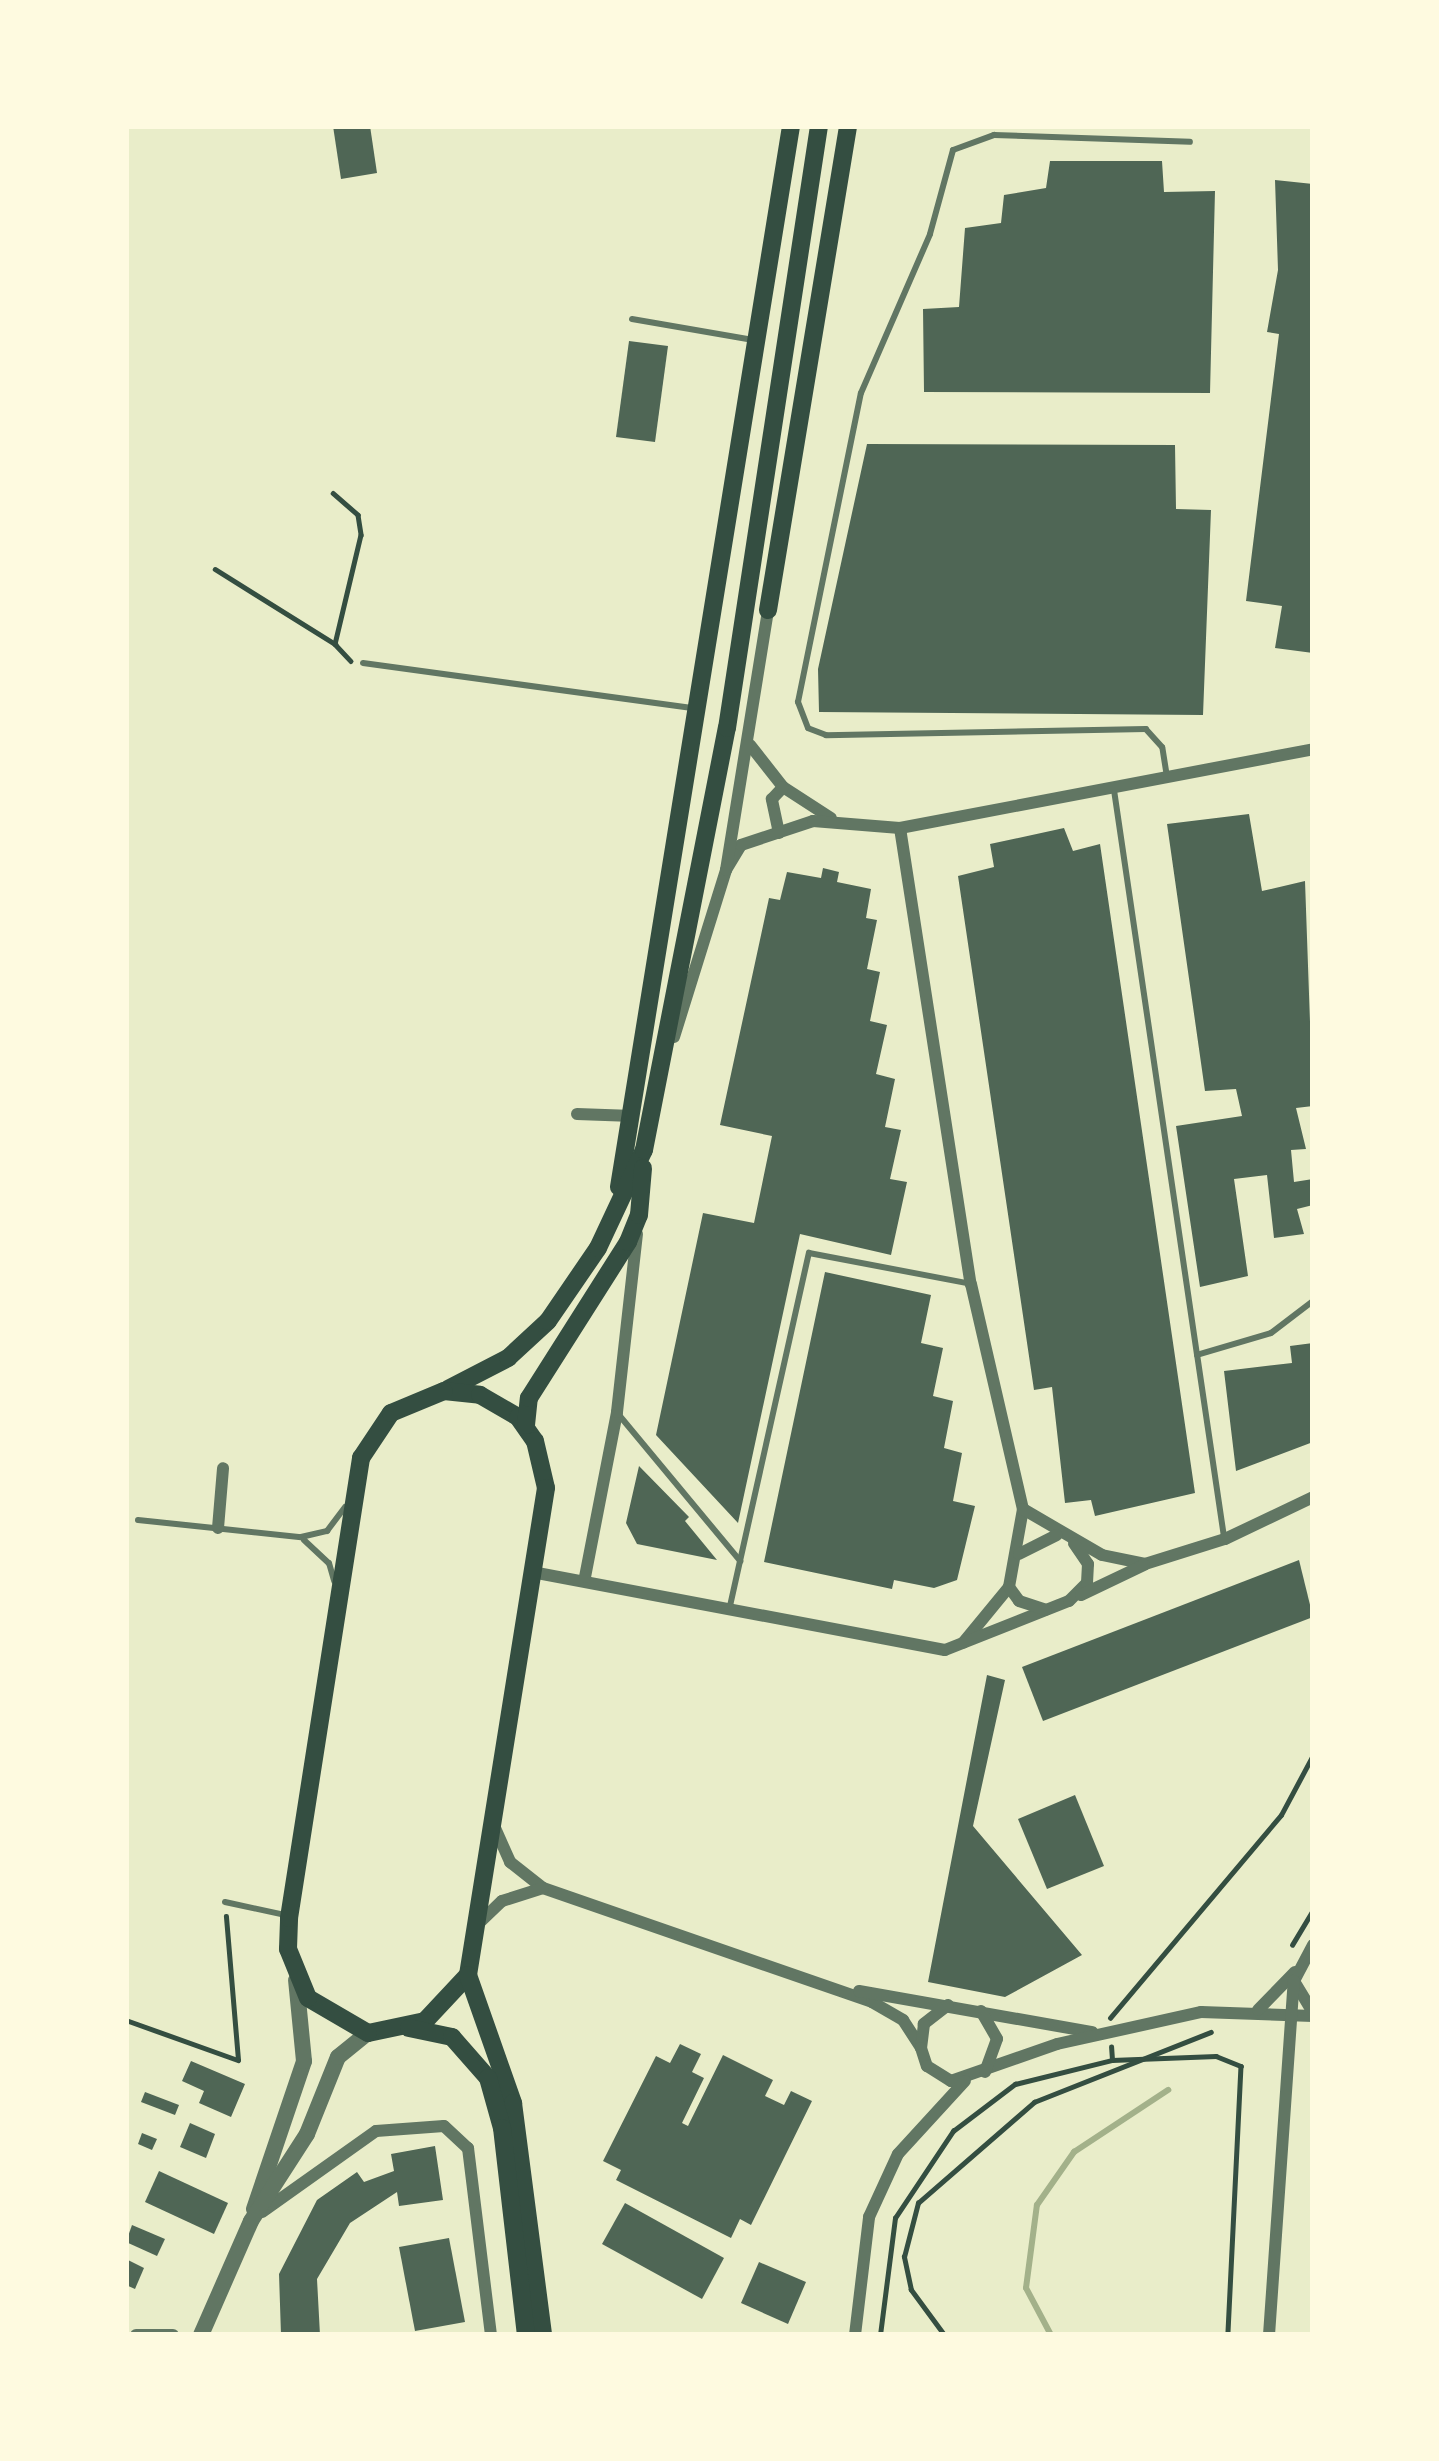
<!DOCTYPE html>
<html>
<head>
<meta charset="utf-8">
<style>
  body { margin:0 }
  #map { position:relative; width:1439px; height:2461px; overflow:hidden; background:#e9edc9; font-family:Poppins,sans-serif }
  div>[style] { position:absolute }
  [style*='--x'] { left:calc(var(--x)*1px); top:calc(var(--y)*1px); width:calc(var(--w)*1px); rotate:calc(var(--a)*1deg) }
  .stream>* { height:6px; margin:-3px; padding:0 3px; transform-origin:3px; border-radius:3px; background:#a3b18a }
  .building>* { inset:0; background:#4f6655 }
  .path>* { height:4.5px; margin:-2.25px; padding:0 2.25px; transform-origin:2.25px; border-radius:2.25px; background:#344e41 }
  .service>* { height:6px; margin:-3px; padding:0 3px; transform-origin:3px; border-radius:3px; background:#617663 }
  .minor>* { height:12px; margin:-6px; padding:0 6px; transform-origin:6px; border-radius:6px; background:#617663 }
  .tertiary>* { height:16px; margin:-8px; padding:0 8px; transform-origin:8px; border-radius:8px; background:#617663 }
  .secondary>* { height:18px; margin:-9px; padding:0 9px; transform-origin:9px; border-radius:9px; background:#344e41 }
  span { translate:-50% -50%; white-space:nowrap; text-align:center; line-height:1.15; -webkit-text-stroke:10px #fefae0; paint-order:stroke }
  .frame { position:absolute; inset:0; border:129px solid #fefae0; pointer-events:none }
</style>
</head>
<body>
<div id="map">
  <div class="stream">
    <i style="--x:1051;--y:2335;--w:53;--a:-118"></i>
    <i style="--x:1026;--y:2288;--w:84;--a:-82.5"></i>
    <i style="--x:1037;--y:2205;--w:65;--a:-55.1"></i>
    <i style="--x:1074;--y:2152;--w:113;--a:-33.4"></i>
  </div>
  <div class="building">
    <i style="clip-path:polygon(333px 126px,370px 126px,377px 173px,341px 179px)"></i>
    <i style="clip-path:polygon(1050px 161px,1162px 161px,1164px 192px,1215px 191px,1210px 393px,924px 392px,923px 309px,959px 307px,965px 228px,1001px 223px,1004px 195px,1046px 188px)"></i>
    <i style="clip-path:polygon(1275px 180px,1313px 184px,1313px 653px,1275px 648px,1282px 606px,1246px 601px,1279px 334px,1267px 332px,1278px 270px)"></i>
    <i style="clip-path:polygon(629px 341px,668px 346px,655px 442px,616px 437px)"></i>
    <i style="clip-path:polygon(867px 444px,1175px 445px,1176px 509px,1211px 510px,1203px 715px,819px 712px,818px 669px)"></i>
    <i style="clip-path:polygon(1249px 814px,1262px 891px,1305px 881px,1313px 1106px,1296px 1108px,1306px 1149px,1291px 1150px,1294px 1182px,1313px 1179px,1313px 1205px,1297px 1209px,1304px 1234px,1274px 1238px,1267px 1175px,1234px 1179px,1248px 1276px,1200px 1287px,1176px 1126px,1242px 1116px,1236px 1089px,1205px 1091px,1167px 824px)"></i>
    <i style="clip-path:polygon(1064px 828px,1073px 851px,1100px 844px,1195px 1493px,1095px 1516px,1091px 1500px,1065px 1503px,1052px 1387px,1034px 1390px,958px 876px,994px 867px,990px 844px)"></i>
    <i style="clip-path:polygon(823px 868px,839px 872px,837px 882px,871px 889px,866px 918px,877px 920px,867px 969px,880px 972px,870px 1021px,887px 1025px,876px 1074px,895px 1079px,885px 1127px,901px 1130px,890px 1179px,907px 1182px,891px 1255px,800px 1234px,738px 1523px,656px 1435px,703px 1213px,754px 1223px,772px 1136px,720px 1125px,769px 898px,780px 900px,787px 872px,821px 878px)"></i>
    <i style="clip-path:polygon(825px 1272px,931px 1295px,921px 1343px,943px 1348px,933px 1396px,953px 1401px,944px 1448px,962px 1453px,953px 1501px,975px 1506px,957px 1580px,934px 1588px,894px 1580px,892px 1589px,764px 1562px)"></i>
    <i style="clip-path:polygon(1313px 1343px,1313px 1442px,1236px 1471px,1224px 1371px,1292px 1363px,1290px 1346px)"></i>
    <i style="clip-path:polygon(639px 1466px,689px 1517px,685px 1521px,717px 1560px,637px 1544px,626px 1523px)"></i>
    <i style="clip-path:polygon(1299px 1560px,1313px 1617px,1043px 1721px,1022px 1667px)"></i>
    <i style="clip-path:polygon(987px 1675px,1005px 1680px,973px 1826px,1082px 1955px,1005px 1997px,928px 1982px)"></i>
    <i style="clip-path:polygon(1075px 1795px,1104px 1866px,1047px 1889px,1018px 1819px)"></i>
    <i style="clip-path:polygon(680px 2044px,701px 2054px,692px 2072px,704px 2078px,682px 2123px,688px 2126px,723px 2055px,773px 2080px,765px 2096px,784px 2105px,791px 2091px,812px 2101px,751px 2225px,740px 2219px,731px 2238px,616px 2180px,621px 2170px,603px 2161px,656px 2056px,670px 2063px)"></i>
    <i style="clip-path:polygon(191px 2061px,245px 2084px,231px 2117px,199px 2103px,204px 2091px,182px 2081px)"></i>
    <i style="clip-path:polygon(145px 2092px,179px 2105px,175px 2115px,141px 2102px)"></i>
    <i style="clip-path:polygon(190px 2123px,215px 2134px,206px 2158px,180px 2147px)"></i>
    <i style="clip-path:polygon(142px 2133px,157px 2139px,152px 2150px,138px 2144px)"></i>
    <i style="clip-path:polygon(435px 2146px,443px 2200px,399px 2206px,397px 2192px,350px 2223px,317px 2279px,320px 2335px,281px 2335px,279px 2274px,317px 2200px,357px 2172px,364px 2182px,394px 2171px,391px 2154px)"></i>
    <i style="clip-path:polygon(159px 2171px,228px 2203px,214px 2234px,145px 2202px)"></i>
    <i style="clip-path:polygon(625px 2203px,724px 2258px,702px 2299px,602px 2244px)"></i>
    <i style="clip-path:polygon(132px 2225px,165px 2239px,157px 2256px,126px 2242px)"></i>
    <i style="clip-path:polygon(449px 2238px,465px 2322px,415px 2331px,399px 2247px)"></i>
    <i style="clip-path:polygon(126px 2259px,144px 2268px,135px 2289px,126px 2285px)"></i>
    <i style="clip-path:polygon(759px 2262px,806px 2282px,788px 2324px,741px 2303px)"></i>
  </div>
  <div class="path">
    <i style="--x:333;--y:493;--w:33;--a:41"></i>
    <i style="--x:358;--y:515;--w:20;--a:81"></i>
    <i style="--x:361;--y:535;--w:112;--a:103.4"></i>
    <i style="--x:335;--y:644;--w:23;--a:47"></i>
    <i style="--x:215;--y:569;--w:142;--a:32"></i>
    <i style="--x:1292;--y:1945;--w:41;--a:-59"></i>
    <i style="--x:1110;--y:2018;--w:265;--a:-49.9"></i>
    <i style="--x:1281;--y:1815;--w:68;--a:-61.9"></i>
    <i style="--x:126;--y:2020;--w:119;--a:19.7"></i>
    <i style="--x:238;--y:2060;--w:144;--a:-94.8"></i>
    <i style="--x:1112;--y:2060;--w:104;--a:-2.2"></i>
    <i style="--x:1216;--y:2056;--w:27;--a:22"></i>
    <i style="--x:1241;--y:2066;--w:269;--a:92.8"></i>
    <i style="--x:880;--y:2335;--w:118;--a:-82.7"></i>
    <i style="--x:895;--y:2218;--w:105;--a:-56.3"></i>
    <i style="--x:953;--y:2131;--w:78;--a:-37.2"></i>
    <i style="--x:1015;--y:2084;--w:100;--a:-13.9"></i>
    <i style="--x:1112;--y:2060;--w:13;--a:-94"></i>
    <i style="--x:944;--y:2335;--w:56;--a:-126.3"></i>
    <i style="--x:911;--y:2290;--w:34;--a:-102"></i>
    <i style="--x:904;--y:2257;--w:56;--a:-75.5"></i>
    <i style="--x:918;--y:2203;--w:154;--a:-41"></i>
    <i style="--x:1034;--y:2102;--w:190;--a:-21.6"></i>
  </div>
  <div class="service">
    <i style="--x:632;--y:319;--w:123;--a:9.8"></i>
    <i style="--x:363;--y:663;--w:332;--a:7.8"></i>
    <i style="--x:1167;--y:777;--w:30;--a:-99"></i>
    <i style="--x:1162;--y:747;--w:24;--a:-132"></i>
    <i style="--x:1146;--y:729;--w:320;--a:178.9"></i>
    <i style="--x:826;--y:735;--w:19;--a:-159"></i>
    <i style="--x:808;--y:728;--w:28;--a:-111"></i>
    <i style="--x:798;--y:702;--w:315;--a:-78.5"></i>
    <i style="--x:861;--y:393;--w:173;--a:-66.5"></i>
    <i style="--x:930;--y:234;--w:87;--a:-74.7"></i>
    <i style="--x:953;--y:150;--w:44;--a:-20.1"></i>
    <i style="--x:994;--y:135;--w:196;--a:2"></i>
    <i style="--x:1114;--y:790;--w:571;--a:81.64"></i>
    <i style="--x:619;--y:1415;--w:190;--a:50.3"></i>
    <i style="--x:740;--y:1561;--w:46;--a:102.5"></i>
    <i style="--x:138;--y:1520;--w:164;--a:6"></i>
    <i style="--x:301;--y:1537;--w:27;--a:-13"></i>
    <i style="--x:327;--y:1531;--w:30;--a:-53"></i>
    <i style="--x:1224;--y:1537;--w:184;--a:-98.4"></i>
    <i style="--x:1197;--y:1355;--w:77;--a:-16.6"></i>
    <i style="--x:1271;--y:1333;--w:53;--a:-37.3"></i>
    <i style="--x:304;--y:1540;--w:34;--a:43"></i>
    <i style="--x:329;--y:1563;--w:19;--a:74"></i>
    <i style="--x:740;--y:1561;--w:316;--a:-77.4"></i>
    <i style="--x:809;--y:1253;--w:161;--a:10.8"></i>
    <i style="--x:225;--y:1902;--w:61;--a:12.2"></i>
  </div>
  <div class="minor">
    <i style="--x:750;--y:745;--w:53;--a:51.8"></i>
    <i style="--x:783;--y:787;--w:57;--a:32.9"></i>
    <i style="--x:900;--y:828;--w:461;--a:81.2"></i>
    <i style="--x:971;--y:1284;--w:231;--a:77"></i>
    <i style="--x:1023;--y:1509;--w:79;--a:100.2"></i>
    <i style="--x:1009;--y:1587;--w:72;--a:129.4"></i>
    <i style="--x:779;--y:833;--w:35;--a:-102"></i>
    <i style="--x:772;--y:799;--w:16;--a:-47"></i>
    <i style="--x:726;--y:870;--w:29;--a:-59"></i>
    <i style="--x:741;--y:845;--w:76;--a:-18.4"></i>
    <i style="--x:813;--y:821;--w:87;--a:4.6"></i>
    <i style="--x:900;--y:828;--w:420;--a:-10.8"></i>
    <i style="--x:674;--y:1037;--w:175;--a:-72.7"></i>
    <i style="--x:726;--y:870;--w:263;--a:-80.8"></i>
    <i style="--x:577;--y:1114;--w:56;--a:2"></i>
    <i style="--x:1023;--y:1509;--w:91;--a:30.2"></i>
    <i style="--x:1102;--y:1555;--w:44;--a:11.8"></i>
    <i style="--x:1145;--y:1564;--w:84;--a:-17.4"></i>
    <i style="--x:1225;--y:1539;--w:98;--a:-25.5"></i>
    <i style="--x:218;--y:1528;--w:60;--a:-85.2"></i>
    <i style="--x:1019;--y:1554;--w:42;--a:-26.6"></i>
    <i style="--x:532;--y:1572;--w:420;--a:10.7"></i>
    <i style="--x:945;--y:1650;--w:133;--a:-21.6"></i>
    <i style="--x:1069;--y:1601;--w:25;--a:-45"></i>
    <i style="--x:1087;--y:1583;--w:19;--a:-87"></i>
    <i style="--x:1088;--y:1564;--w:25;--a:-124"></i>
    <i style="--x:585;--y:1577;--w:168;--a:-79"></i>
    <i style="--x:617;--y:1412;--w:179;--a:-83.6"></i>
    <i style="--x:1009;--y:1587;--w:17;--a:54"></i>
    <i style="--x:1019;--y:1601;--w:28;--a:18"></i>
    <i style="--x:1081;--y:1595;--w:70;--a:-25.5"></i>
    <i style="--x:495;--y:1828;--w:37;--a:66"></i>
    <i style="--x:510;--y:1862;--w:42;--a:38.2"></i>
    <i style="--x:543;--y:1888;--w:348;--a:19.1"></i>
    <i style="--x:872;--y:2002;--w:36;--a:30"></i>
    <i style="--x:903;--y:2020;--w:33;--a:57"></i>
    <i style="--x:478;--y:1924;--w:33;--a:-44"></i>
    <i style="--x:502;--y:1901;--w:43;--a:-17.6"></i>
    <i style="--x:1313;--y:1945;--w:41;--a:117.8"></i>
    <i style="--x:1294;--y:1981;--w:37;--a:59"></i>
    <i style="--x:859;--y:1991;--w:237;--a:10"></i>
    <i style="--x:948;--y:2005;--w:31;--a:142"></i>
    <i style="--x:924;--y:2024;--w:24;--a:97"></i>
    <i style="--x:921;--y:2048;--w:19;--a:72"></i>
    <i style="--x:927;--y:2066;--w:28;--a:32"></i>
    <i style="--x:951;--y:2081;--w:112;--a:-19.2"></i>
    <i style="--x:1057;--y:2044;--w:148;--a:-12.5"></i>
    <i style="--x:1201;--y:2012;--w:112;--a:2"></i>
    <i style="--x:1258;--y:2010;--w:53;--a:-45.8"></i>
    <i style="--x:981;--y:2011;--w:32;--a:60"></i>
    <i style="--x:997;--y:2039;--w:35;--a:110"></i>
    <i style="--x:262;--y:2212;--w:140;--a:-35.4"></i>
    <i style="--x:376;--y:2131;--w:68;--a:-4.2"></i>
    <i style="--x:444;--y:2126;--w:33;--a:43"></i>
    <i style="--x:468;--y:2148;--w:188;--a:83"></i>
    <i style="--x:136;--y:2335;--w:37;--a:0"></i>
    <i style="--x:855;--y:2335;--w:119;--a:-83.2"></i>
    <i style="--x:869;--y:2217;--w:69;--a:-65.3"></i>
    <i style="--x:898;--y:2154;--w:99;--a:-47.5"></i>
    <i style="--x:1269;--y:2335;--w:355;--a:-86"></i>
  </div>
  <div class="tertiary">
    <i style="--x:254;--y:2209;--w:156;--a:-71.3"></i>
    <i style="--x:304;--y:2061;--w:81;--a:-95.6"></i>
    <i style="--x:201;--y:2335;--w:124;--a:-66.3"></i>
    <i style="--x:251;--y:2221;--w:103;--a:-57.2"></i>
    <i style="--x:307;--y:2134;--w:83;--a:-68.1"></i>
    <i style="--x:338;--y:2057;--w:38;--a:-39"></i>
  </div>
  <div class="secondary">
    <i style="--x:768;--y:610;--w:491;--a:-80.6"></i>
    <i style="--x:619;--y:1187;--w:1075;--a:-80.79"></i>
    <i style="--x:448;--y:1389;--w:68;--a:-27.3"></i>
    <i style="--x:508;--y:1358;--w:54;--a:-42.8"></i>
    <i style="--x:548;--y:1321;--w:88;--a:-55.6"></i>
    <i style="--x:598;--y:1248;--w:108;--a:-64.9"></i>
    <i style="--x:644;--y:1150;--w:430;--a:-78.9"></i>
    <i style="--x:727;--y:728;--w:609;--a:-81.31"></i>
    <i style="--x:444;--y:1391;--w:36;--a:6"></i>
    <i style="--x:480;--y:1395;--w:44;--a:30.1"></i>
    <i style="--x:518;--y:1417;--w:29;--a:55"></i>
    <i style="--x:535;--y:1441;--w:48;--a:76.8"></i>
    <i style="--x:546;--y:1488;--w:493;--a:99.1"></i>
    <i style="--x:468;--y:1975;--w:63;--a:133.1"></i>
    <i style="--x:425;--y:2021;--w:58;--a:168.1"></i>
    <i style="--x:368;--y:2033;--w:69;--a:-149.7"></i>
    <i style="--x:308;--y:1998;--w:53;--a:-112.2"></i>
    <i style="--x:288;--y:1949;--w:31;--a:-88"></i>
    <i style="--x:289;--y:1918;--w:466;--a:-81.1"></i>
    <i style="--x:361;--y:1458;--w:54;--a:-56.3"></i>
    <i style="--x:391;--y:1413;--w:57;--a:-22.5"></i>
    <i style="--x:526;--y:1425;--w:27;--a:-84"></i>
    <i style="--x:529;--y:1398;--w:185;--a:-57.6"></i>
    <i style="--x:628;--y:1242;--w:29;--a:-68"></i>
    <i style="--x:639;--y:1215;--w:47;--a:-85.1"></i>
    <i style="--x:468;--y:1975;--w:136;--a:70.6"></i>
    <i style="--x:513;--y:2103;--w:234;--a:82.6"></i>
    <i style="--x:409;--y:2028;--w:44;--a:11.8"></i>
    <i style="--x:452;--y:2037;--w:55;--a:48.7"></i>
    <i style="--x:488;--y:2078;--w:52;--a:74.4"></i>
    <i style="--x:502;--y:2128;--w:208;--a:83.4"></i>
  </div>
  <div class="frame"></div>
</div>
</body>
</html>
